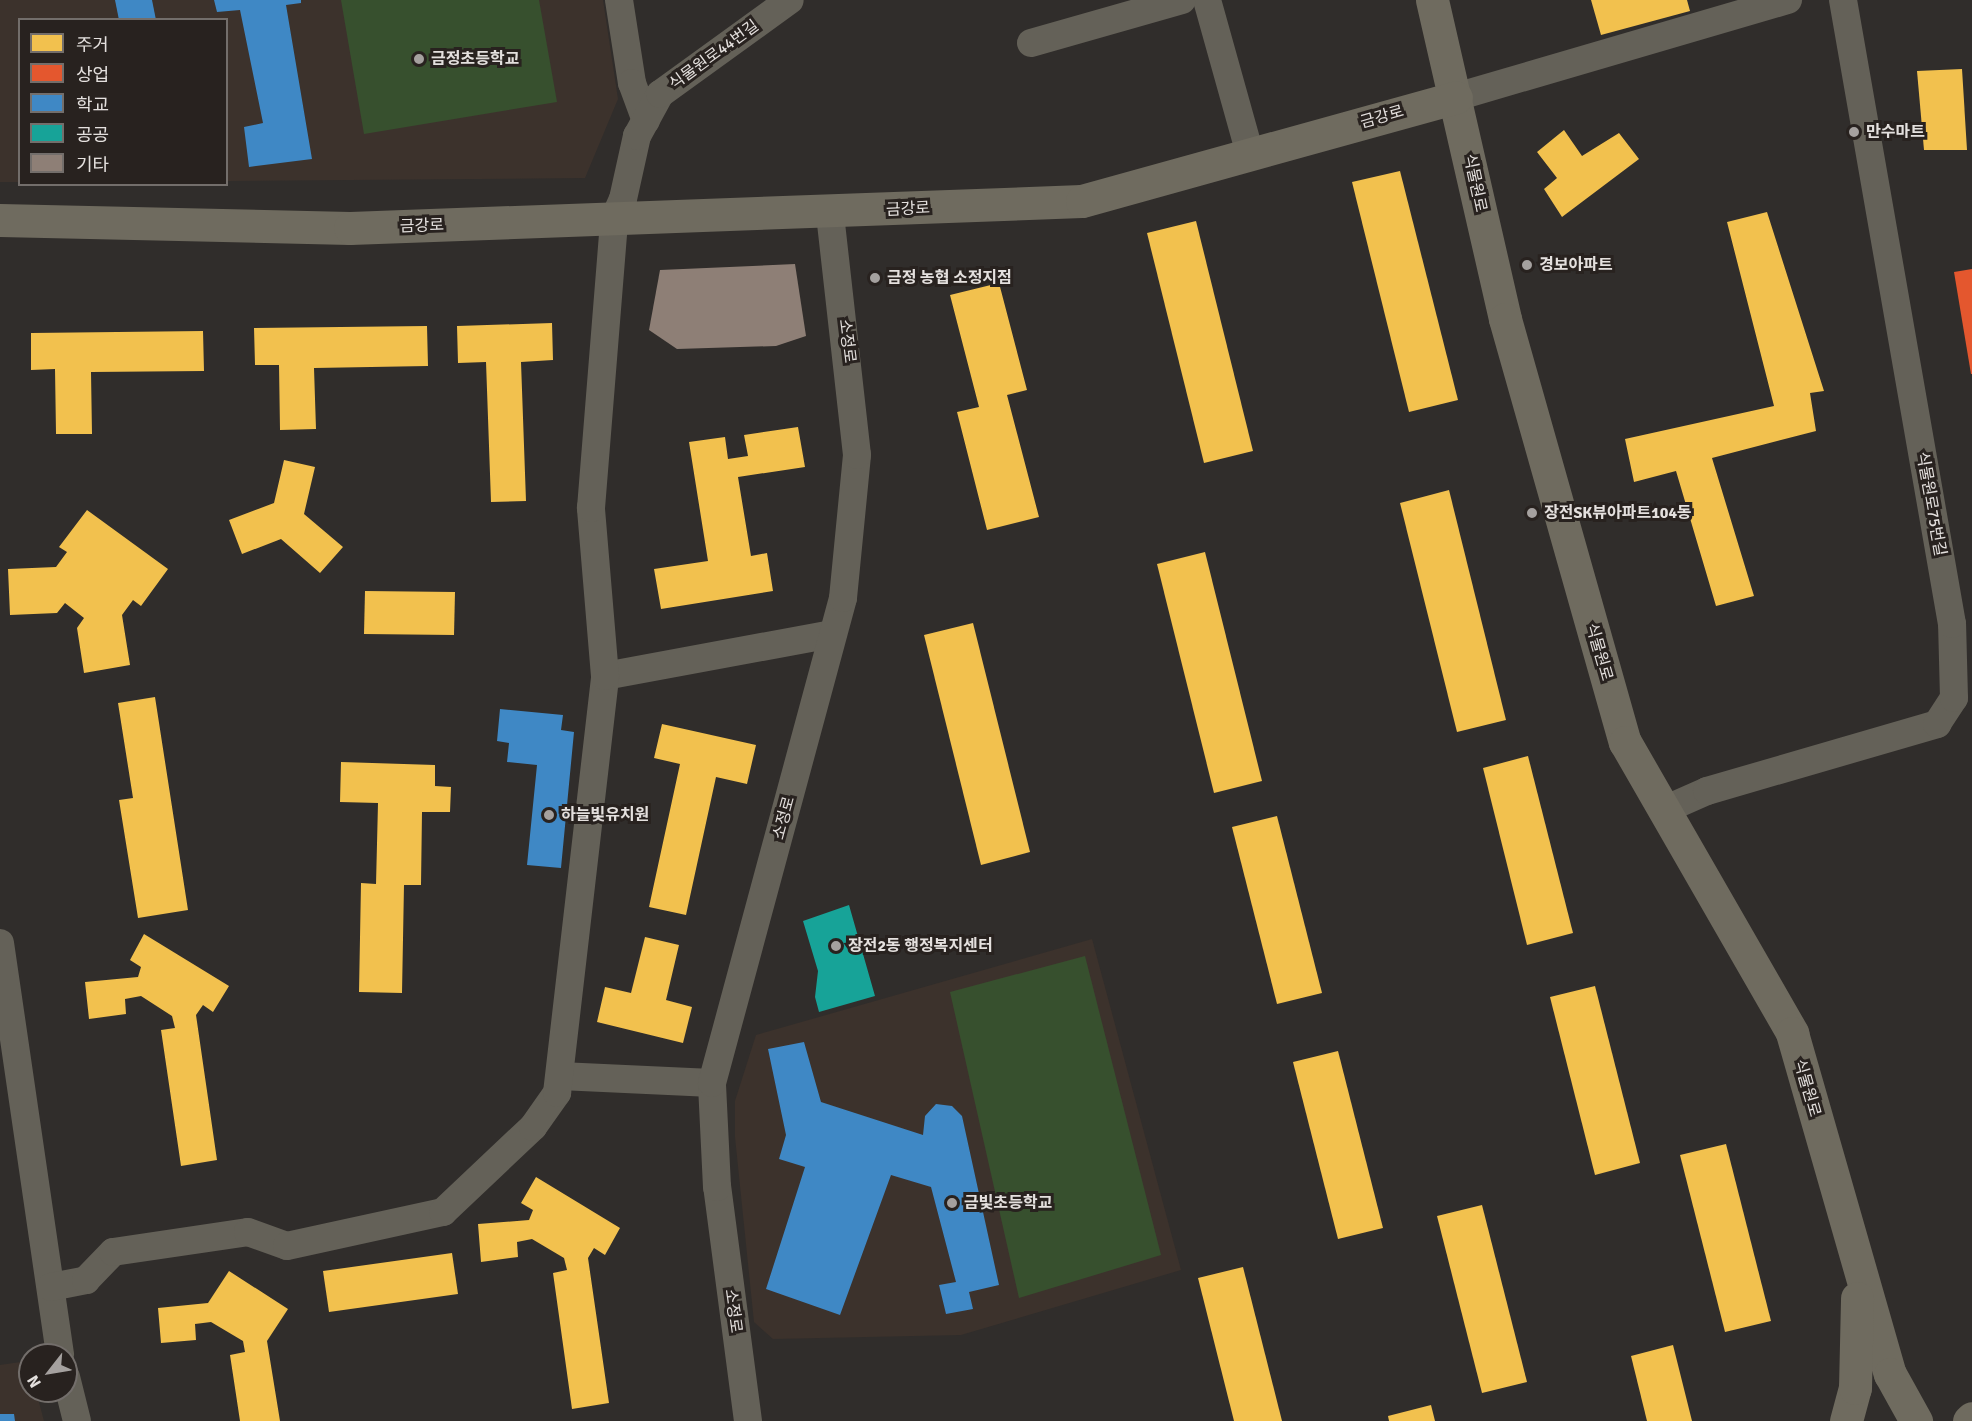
<!DOCTYPE html>
<html>
<head>
<meta charset="utf-8">
<style>
  body { margin:0 }
  #map { position:relative; width:1972px; height:1421px; overflow:hidden; background:#302d2b; font-family:Signika,"Noto Sans KR",sans-serif }
  div>[style] { position:absolute }
  [style*='--x'] { left:calc(var(--x)*1px); top:calc(var(--y)*1px); width:calc(var(--w)*1px); rotate:calc(var(--a)*1deg) }
  .built>* { inset:0; background:#3c322c }
  .green>* { inset:0; background:#37502e }
  .homes>* { inset:0; background:#f2c14e }
  .shops>* { inset:0; background:#e4572e }
  .schools>* { inset:0; background:#3f88c5 }
  .public>* { inset:0; background:#17a398 }
  .building>* { inset:0; background:#8e7f76 }
  .minor>* { height:28px; margin:-14px; padding:0 14px; transform-origin:14px; border-radius:14px; background:#646158 }
  .major>* { height:33px; margin:-16.5px; padding:0 16.5px; transform-origin:16.5px; border-radius:16.5px; background:#6f6b5f }
  .dots>* { width:16px; height:16px; translate:-50% -50%; box-sizing:border-box; border:3px solid #28221f; border-radius:50% }
  span { translate:-50% -50%; white-space:nowrap; text-align:center; line-height:1.15; -webkit-text-stroke:6px #28221f; paint-order:stroke }
  .street-label { font-size:16px; color:#e4e0de }
  .poi-label { font-size:16px; color:#e4e0de; font-weight:700 }
  .left { translate:0 -50%; text-align:left }
  .legend { position:absolute; left:18px; top:18px; width:210px; height:168px; box-sizing:border-box; background:#28221f; border:2px solid #736e6b; margin:0; padding:8px 10px; list-style:none; font-size:18px; color:#e4e0de }
  .legend li { display:flex; align-items:center; gap:12px; height:30px }
  .legend b { width:30px; border:2px solid #736e6b }
  .north { position:absolute; left:18px; top:1343px; width:60px; height:60px; box-sizing:border-box; background:#28221f; border:2px solid #736e6b; border-radius:50%; rotate:239deg; font-size:16px; font-weight:700; line-height:24px; text-align:center; color:#e4e0de }
  .north::after { content:''; display:block; margin:auto; width:21px; height:27px; background:#a5a19f; clip-path:polygon(50% 0,100% 100%,50% 72%,0 100%) }
</style>
</head>
<body>
<div id="map">
  <div class="built">
    <i style="clip-path:polygon(0 0,603px 0,618px 99px,585px 178px,227px 181px,226px 20px,20px 20px,19px 182px,0 182px)"></i>
    <i style="clip-path:polygon(1092px 939px,1181px 1270px,961px 1335px,773px 1339px,754px 1322px,735px 1137px,735px 1101px,756px 1035px)"></i>
    <i style="clip-path:polygon(27px 1361px,30px 1391px,36px 1391px,44px 1421px,0 1421px,0 1365px)"></i>
  </div>
  <div class="green">
    <i style="clip-path:polygon(341px 0,539px 0,557px 102px,364px 134px)"></i>
    <i style="clip-path:polygon(1085px 956px,1161px 1255px,1019px 1298px,950px 992px)"></i>
  </div>
  <div class="homes">
    <i style="clip-path:polygon(1591px 0,1687px 0,1690px 11px,1601px 35px)"></i>
    <i style="clip-path:polygon(1962px 69px,1967px 150px,1924px 150px,1917px 71px)"></i>
    <i style="clip-path:polygon(1564px 130px,1582px 156px,1619px 133px,1639px 159px,1562px 217px,1544px 189px,1557px 178px,1537px 152px)"></i>
    <i style="clip-path:polygon(1400px 171px,1458px 400px,1409px 412px,1352px 182px)"></i>
    <i style="clip-path:polygon(1767px 212px,1824px 391px,1810px 393px,1816px 431px,1712px 458px,1754px 596px,1716px 606px,1676px 471px,1634px 482px,1625px 439px,1774px 406px,1727px 222px)"></i>
    <i style="clip-path:polygon(1196px 221px,1253px 451px,1204px 463px,1147px 233px)"></i>
    <i style="clip-path:polygon(999px 283px,1027px 390px,1007px 395px,1039px 517px,987px 530px,957px 412px,979px 407px,950px 295px)"></i>
    <i style="clip-path:polygon(552px 323px,553px 360px,521px 362px,526px 501px,491px 502px,486px 362px,458px 363px,457px 326px)"></i>
    <i style="clip-path:polygon(427px 326px,428px 366px,314px 368px,316px 429px,280px 430px,279px 365px,255px 365px,254px 328px)"></i>
    <i style="clip-path:polygon(203px 331px,204px 371px,91px 372px,92px 434px,56px 434px,55px 369px,31px 370px,31px 333px)"></i>
    <i style="clip-path:polygon(798px 427px,805px 467px,738px 477px,751px 556px,767px 553px,773px 591px,661px 609px,654px 569px,708px 561px,689px 442px,725px 437px,728px 459px,748px 456px,744px 435px)"></i>
    <i style="clip-path:polygon(284px 460px,315px 467px,304px 514px,343px 547px,320px 573px,281px 539px,242px 554px,229px 520px,274px 503px)"></i>
    <i style="clip-path:polygon(1449px 490px,1506px 720px,1457px 732px,1400px 503px)"></i>
    <i style="clip-path:polygon(87px 510px,168px 569px,141px 606px,133px 600px,122px 615px,130px 665px,84px 673px,77px 628px,84px 618px,65px 603px,57px 613px,10px 615px,8px 569px,56px 567px,67px 552px,59px 547px)"></i>
    <i style="clip-path:polygon(1205px 552px,1262px 781px,1214px 793px,1157px 564px)"></i>
    <i style="clip-path:polygon(365px 591px,455px 592px,454px 635px,364px 634px)"></i>
    <i style="clip-path:polygon(973px 623px,1030px 852px,981px 865px,924px 635px)"></i>
    <i style="clip-path:polygon(155px 697px,188px 910px,138px 918px,119px 800px,133px 798px,118px 703px)"></i>
    <i style="clip-path:polygon(662px 724px,756px 745px,747px 784px,716px 777px,686px 915px,649px 907px,680px 764px,654px 758px)"></i>
    <i style="clip-path:polygon(1528px 756px,1573px 933px,1527px 945px,1483px 768px)"></i>
    <i style="clip-path:polygon(341px 762px,435px 765px,435px 786px,451px 787px,450px 812px,422px 812px,421px 885px,404px 885px,402px 993px,359px 992px,361px 883px,376px 884px,378px 803px,340px 802px)"></i>
    <i style="clip-path:polygon(1277px 816px,1322px 993px,1277px 1004px,1232px 827px)"></i>
    <i style="clip-path:polygon(144px 934px,229px 986px,213px 1012px,203px 1005px,196px 1015px,217px 1160px,181px 1166px,161px 1030px,175px 1028px,172px 1016px,141px 996px,125px 999px,126px 1014px,89px 1019px,85px 982px,138px 977px,141px 967px,130px 960px)"></i>
    <i style="clip-path:polygon(645px 937px,679px 945px,666px 1000px,692px 1007px,683px 1043px,597px 1022px,605px 987px,631px 993px)"></i>
    <i style="clip-path:polygon(1595px 986px,1640px 1163px,1595px 1175px,1550px 997px)"></i>
    <i style="clip-path:polygon(1338px 1051px,1383px 1228px,1338px 1239px,1293px 1062px)"></i>
    <i style="clip-path:polygon(1726px 1144px,1771px 1321px,1725px 1332px,1680px 1155px)"></i>
    <i style="clip-path:polygon(536px 1177px,620px 1228px,605px 1255px,594px 1248px,588px 1258px,609px 1403px,572px 1409px,553px 1273px,567px 1270px,564px 1258px,532px 1239px,517px 1242px,518px 1257px,481px 1262px,478px 1224px,529px 1220px,533px 1210px,521px 1203px)"></i>
    <i style="clip-path:polygon(1482px 1205px,1527px 1382px,1482px 1393px,1437px 1216px)"></i>
    <i style="clip-path:polygon(452px 1253px,458px 1294px,329px 1312px,323px 1271px)"></i>
    <i style="clip-path:polygon(1243px 1267px,1282px 1421px,1234px 1421px,1198px 1278px)"></i>
    <i style="clip-path:polygon(229px 1271px,288px 1309px,267px 1341px,280px 1421px,240px 1421px,230px 1355px,245px 1352px,243px 1341px,211px 1322px,195px 1324px,196px 1340px,161px 1343px,158px 1308px,208px 1303px)"></i>
    <i style="clip-path:polygon(1673px 1345px,1692px 1421px,1647px 1421px,1631px 1356px)"></i>
    <i style="clip-path:polygon(1431px 1405px,1435px 1421px,1389px 1421px,1388px 1416px)"></i>
  </div>
  <div class="shops">
    <i style="clip-path:polygon(1972px 269px,1972px 374px,1971px 374px,1954px 272px)"></i>
  </div>
  <div class="schools">
    <i style="clip-path:polygon(115px 0,152px 0,156px 20px,119px 20px)"></i>
    <i style="clip-path:polygon(214px 0,301px 0,301px 3px,286px 5px,312px 159px,249px 167px,244px 127px,263px 123px,240px 10px,217px 12px)"></i>
    <i style="clip-path:polygon(500px 709px,563px 715px,561px 730px,574px 732px,561px 868px,527px 865px,537px 765px,507px 762px,509px 743px,497px 741px)"></i>
    <i style="clip-path:polygon(804px 1042px,821px 1102px,923px 1135px,925px 1116px,936px 1104px,952px 1106px,962px 1116px,999px 1285px,969px 1292px,973px 1309px,946px 1314px,939px 1285px,956px 1282px,931px 1187px,891px 1175px,840px 1315px,766px 1289px,805px 1167px,779px 1159px,786px 1135px,768px 1049px)"></i>
    <i style="clip-path:polygon(0 1414px,14px 1414px,15px 1421px,0 1421px)"></i>
  </div>
  <div class="public">
    <i style="clip-path:polygon(849px 905px,875px 996px,819px 1012px,815px 997px,818px 971px,803px 921px)"></i>
  </div>
  <div class="building">
    <i style="clip-path:polygon(795px 264px,806px 336px,776px 346px,677px 349px,649px 330px,660px 270px)"></i>
  </div>
  <div class="minor">
    <i style="--x:619;--y:0;--w:84;--a:81.1"></i>
    <i style="--x:632;--y:83;--w:40;--a:69.8"></i>
    <i style="--x:1207;--y:0;--w:160;--a:74.4"></i>
    <i style="--x:1031;--y:43;--w:157;--a:-15.9"></i>
    <i style="--x:1456;--y:97;--w:346;--a:-16.3"></i>
    <i style="--x:605;--y:676;--w:231;--a:-10.5"></i>
    <i style="--x:1664;--y:810;--w:47;--a:-23.8"></i>
    <i style="--x:1707;--y:791;--w:240;--a:-16.2"></i>
    <i style="--x:1937;--y:724;--w:31;--a:-57"></i>
    <i style="--x:1954;--y:698;--w:74;--a:-91.5"></i>
    <i style="--x:1952;--y:624;--w:633;--a:-99.91"></i>
    <i style="--x:0;--y:943;--w:416;--a:81.7"></i>
    <i style="--x:560;--y:1076;--w:152;--a:2.6"></i>
    <i style="--x:51;--y:1287;--w:36;--a:-11"></i>
    <i style="--x:86;--y:1280;--w:39;--a:-46"></i>
    <i style="--x:113;--y:1252;--w:136;--a:-8.4"></i>
    <i style="--x:248;--y:1232;--w:41;--a:19.7"></i>
    <i style="--x:287;--y:1246;--w:160;--a:-12.3"></i>
    <i style="--x:443;--y:1212;--w:124;--a:-43.4"></i>
    <i style="--x:533;--y:1127;--w:42;--a:-54.8"></i>
    <i style="--x:557;--y:1093;--w:420;--a:-83.4"></i>
    <i style="--x:605;--y:676;--w:169;--a:-94.8"></i>
    <i style="--x:591;--y:508;--w:290;--a:-85.4"></i>
    <i style="--x:614;--y:219;--w:22;--a:-66"></i>
    <i style="--x:623;--y:199;--w:65;--a:-77.5"></i>
    <i style="--x:637;--y:136;--w:48;--a:-61.3"></i>
    <i style="--x:660;--y:94;--w:160;--a:-35.9"></i>
    <i style="--x:66;--y:1377;--w:45;--a:76"></i>
    <i style="--x:748;--y:1421;--w:236;--a:-97.5"></i>
    <i style="--x:717;--y:1187;--w:104;--a:-92.8"></i>
    <i style="--x:712;--y:1083;--w:502;--a:-74.88"></i>
    <i style="--x:843;--y:598;--w:144;--a:-84.4"></i>
    <i style="--x:857;--y:455;--w:244;--a:-96.4"></i>
  </div>
  <div class="major">
    <i style="--x:1432;--y:0;--w:327;--a:77.1"></i>
    <i style="--x:1505;--y:319;--w:440;--a:74.2"></i>
    <i style="--x:1625;--y:742;--w:336;--a:60.1"></i>
    <i style="--x:1792;--y:1033;--w:355;--a:74"></i>
    <i style="--x:1890;--y:1374;--w:54;--a:61"></i>
    <i style="--x:0;--y:220;--w:350;--a:1.3"></i>
    <i style="--x:350;--y:228;--w:732;--a:-2.11"></i>
    <i style="--x:1082;--y:201;--w:388;--a:-15.5"></i>
    <i style="--x:1846;--y:1421;--w:34;--a:-75"></i>
    <i style="--x:1855;--y:1388;--w:90;--a:-88.7"></i>
    <i style="--x:1969;--y:1421;--w:4;--a:-45"></i>
  </div>
  <div class="dots">
    <i style="left:419px;top:59px;background:#a5a19f"></i>
    <i style="left:1854px;top:132px;background:#a5a19f"></i>
    <i style="left:1527px;top:265px;background:#a5a19f"></i>
    <i style="left:875px;top:278px;background:#a5a19f"></i>
    <i style="left:1532px;top:513px;background:#a5a19f"></i>
    <i style="left:549px;top:815px;background:#a5a19f"></i>
    <i style="left:836px;top:946px;background:#a5a19f"></i>
    <i style="left:952px;top:1203px;background:#a5a19f"></i>
  </div>
  <div class="street-label">
    <span style="left:714px;top:55px;rotate:-36deg">식물원로44번길</span>
    <span style="left:1382px;top:117px;rotate:-16deg">금강로</span>
    <span style="left:1475px;top:183px;rotate:78deg">식물원로</span>
    <span style="left:908px;top:209px;rotate:-3deg">금강로</span>
    <span style="left:422px;top:226px;rotate:-2deg">금강로</span>
    <span style="left:847px;top:341px;rotate:83deg">소정로</span>
    <span style="left:1931px;top:504px;rotate:80deg">식물원로75번길</span>
    <span style="left:1599px;top:652px;rotate:74deg">식물원로</span>
    <span style="left:784px;top:818px;rotate:-75deg">소정로</span>
    <span style="left:1807px;top:1088px;rotate:74deg">식물원로</span>
    <span style="left:733px;top:1311px;rotate:82deg">소정로</span>
  </div>
  <div class="poi-label">
    <span class="left" style="left:431px;top:59px">금정초등학교</span>
    <span class="left" style="left:1866px;top:132px">만수마트</span>
    <span class="left" style="left:1539px;top:265px">경보아파트</span>
    <span class="left" style="left:887px;top:278px">금정 농협 소정지점</span>
    <span class="left" style="left:1544px;top:513px">장전SK뷰아파트104동</span>
    <span class="left" style="left:561px;top:815px">하늘빛유치원</span>
    <span class="left" style="left:848px;top:946px">장전2동 행정복지센터</span>
    <span class="left" style="left:964px;top:1203px">금빛초등학교</span>
  </div>
  <ul class="legend">
  <li><b style="height:16px;background:#f2c14e"></b>주거</li>
  <li><b style="height:16px;background:#e4572e"></b>상업</li>
  <li><b style="height:16px;background:#3f88c5"></b>학교</li>
  <li><b style="height:16px;background:#17a398"></b>공공</li>
  <li><b style="height:16px;background:#8e7f76"></b>기타</li>
  </ul>
  <div class="north">N</div>
</div>
</body>
</html>
